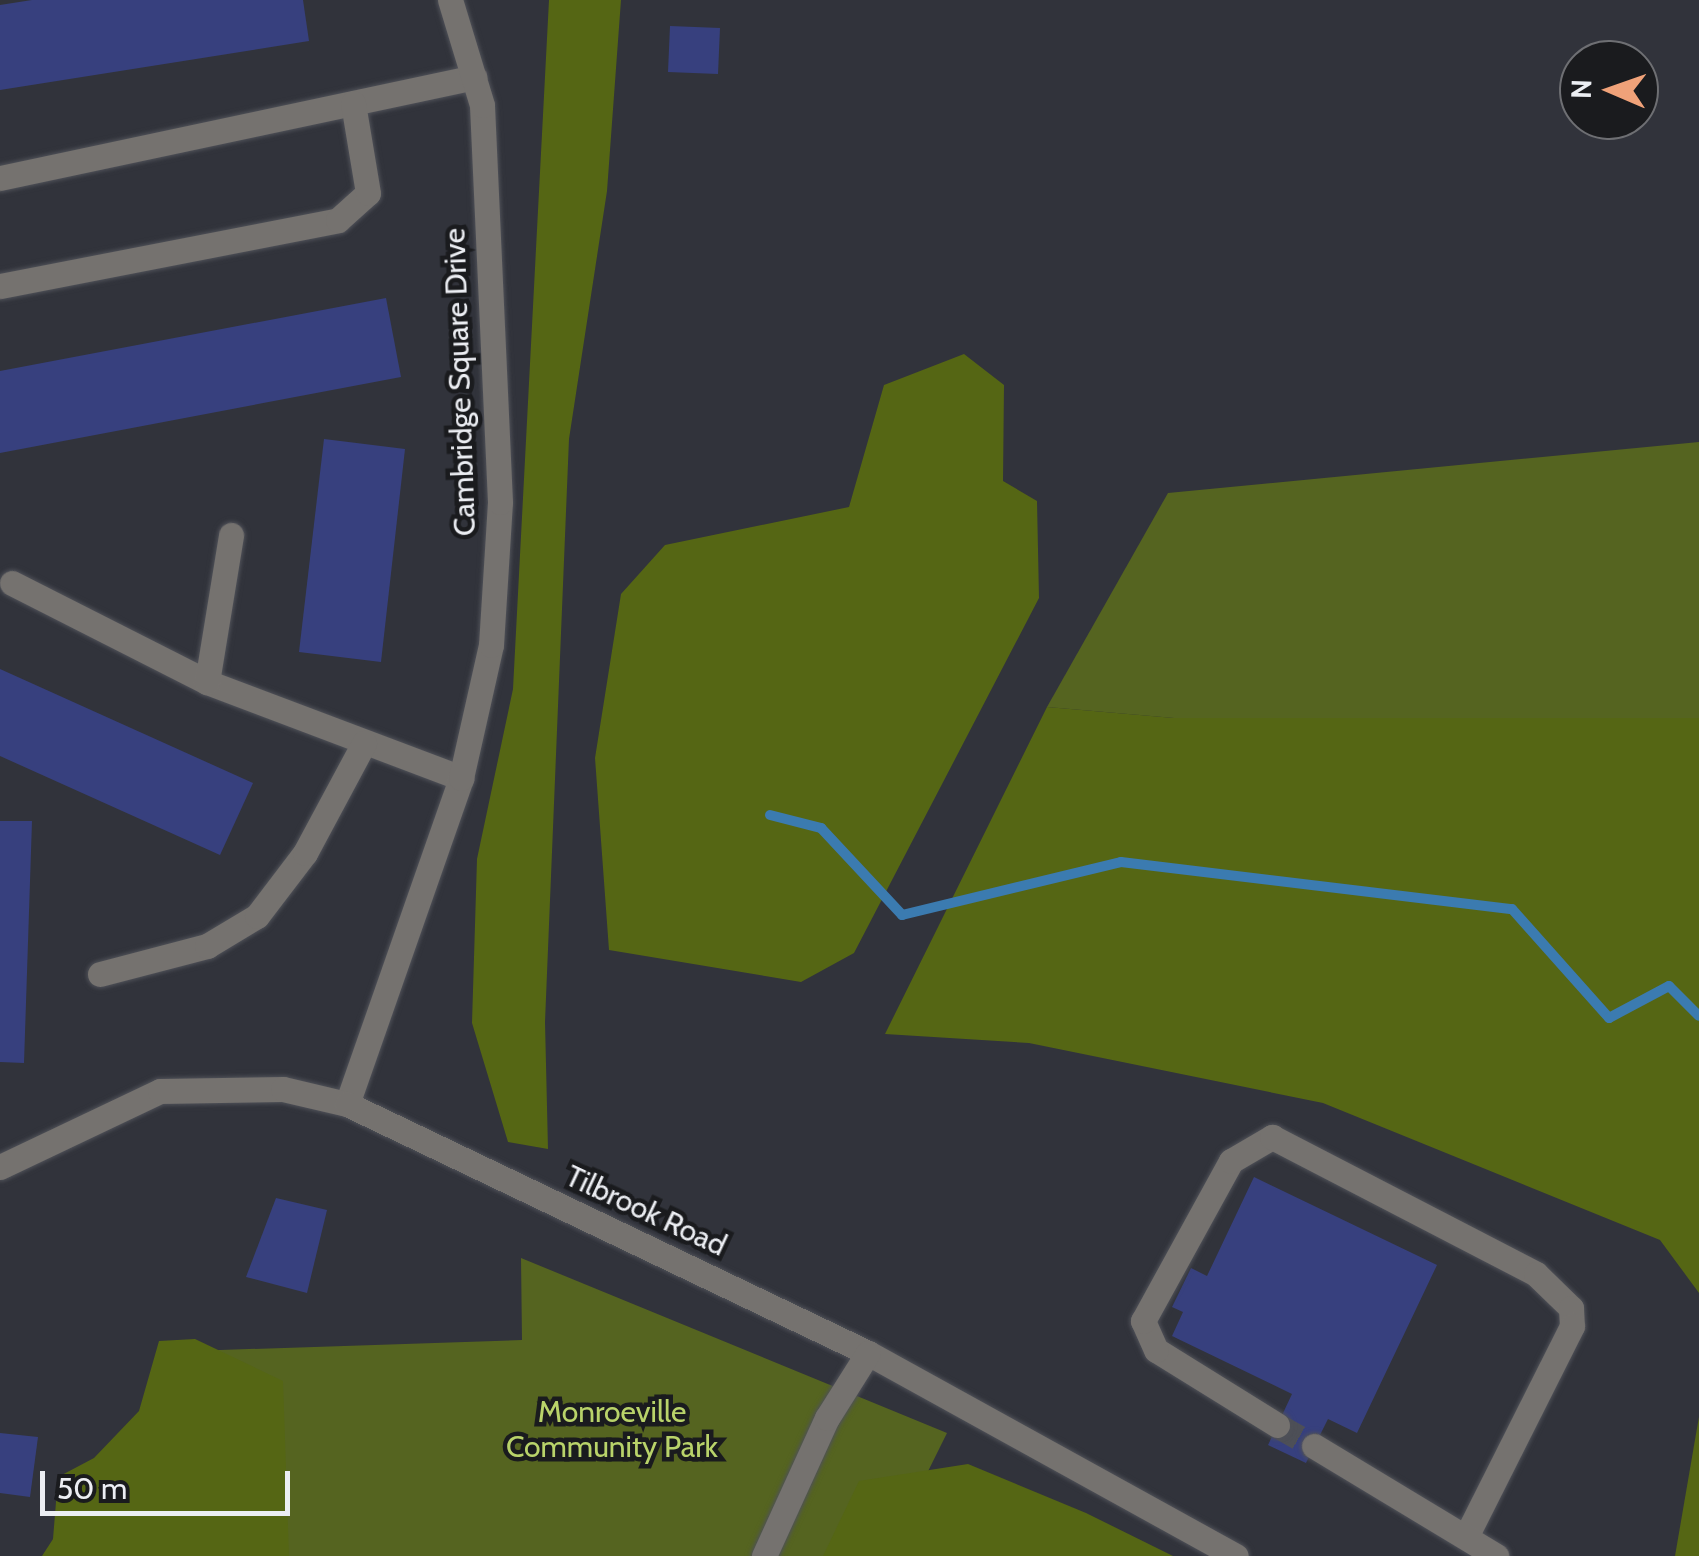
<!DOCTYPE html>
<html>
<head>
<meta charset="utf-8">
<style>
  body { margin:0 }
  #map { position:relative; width:1699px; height:1556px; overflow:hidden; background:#31333b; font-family:Cabin,sans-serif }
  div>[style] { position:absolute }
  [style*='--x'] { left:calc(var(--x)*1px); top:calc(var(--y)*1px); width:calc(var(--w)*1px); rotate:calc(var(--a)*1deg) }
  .green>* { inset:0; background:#556420 }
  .forest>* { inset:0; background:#556614 }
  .stream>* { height:10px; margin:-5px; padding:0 5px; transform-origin:5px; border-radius:5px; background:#3b7bb0 }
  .building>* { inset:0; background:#37407e }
  .minor-tunnel>* { height:25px; margin-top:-12.5px; transform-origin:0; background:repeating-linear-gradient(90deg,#4d4f57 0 25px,transparent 0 37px) }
  .roads { filter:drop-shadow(0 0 2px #4f5158) drop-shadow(0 0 2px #4f5158) }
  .minor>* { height:25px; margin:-12.5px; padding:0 12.5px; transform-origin:12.5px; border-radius:12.5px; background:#75726f }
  span { translate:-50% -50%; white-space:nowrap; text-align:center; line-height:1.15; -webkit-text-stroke:9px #1a1b1e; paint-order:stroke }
  .street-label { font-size:30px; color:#eceef3 }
  .park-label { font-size:30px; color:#b9d36a }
  .north { position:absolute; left:1559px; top:40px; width:100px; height:100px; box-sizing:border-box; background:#1a1b1e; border:2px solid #6e6f73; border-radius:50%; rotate:272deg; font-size:28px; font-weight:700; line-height:40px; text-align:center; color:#eceef3 }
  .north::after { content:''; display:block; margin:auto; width:35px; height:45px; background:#f0a279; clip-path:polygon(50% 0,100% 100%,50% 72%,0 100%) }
  .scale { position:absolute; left:40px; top:1471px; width:250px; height:45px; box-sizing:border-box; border:5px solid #eceef3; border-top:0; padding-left:12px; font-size:30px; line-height:35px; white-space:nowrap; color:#eceef3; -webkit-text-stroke:8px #1a1b1e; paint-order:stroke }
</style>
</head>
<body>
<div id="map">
  <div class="green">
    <i style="clip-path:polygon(1699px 442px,1699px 718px,1174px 718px,1047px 707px,1168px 493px)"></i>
    <i style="clip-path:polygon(521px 1258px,947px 1433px,886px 1556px,187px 1556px,191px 1351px,522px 1340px)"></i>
  </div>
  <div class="forest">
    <i style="clip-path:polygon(549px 0,621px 0,607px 191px,569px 439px,545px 1022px,548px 1149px,508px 1142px,472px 1023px,477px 859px,513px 689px)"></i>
    <i style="clip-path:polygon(964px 354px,1004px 385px,1003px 481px,1037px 501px,1039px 598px,854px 953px,801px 982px,609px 950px,595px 758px,621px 594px,665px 545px,849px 507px,884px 385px)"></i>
    <i style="clip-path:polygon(1047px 707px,1174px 718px,1699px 718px,1699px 1293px,1660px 1240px,1323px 1103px,1029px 1043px,885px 1034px)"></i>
    <i style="clip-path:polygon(195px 1339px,283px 1381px,289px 1556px,42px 1556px,53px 1539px,58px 1477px,94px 1458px,139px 1411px,159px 1341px)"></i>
    <i style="clip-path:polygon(1699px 1417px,1699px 1556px,1675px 1556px,1696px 1434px)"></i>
    <i style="clip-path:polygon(968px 1464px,1086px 1513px,1173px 1556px,823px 1556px,859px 1481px)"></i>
  </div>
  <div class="stream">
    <i style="--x:770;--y:815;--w:53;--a:14.3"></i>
    <i style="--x:821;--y:828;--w:119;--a:47"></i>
    <i style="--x:902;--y:915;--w:225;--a:-13.6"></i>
    <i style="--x:1121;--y:862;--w:394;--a:6.9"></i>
    <i style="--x:1512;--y:909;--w:146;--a:48.3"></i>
    <i style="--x:1609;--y:1018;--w:68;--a:-28.1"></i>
    <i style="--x:1669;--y:986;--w:42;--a:45"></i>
  </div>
  <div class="building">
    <i style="clip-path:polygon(32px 0,303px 0,309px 41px,0 90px,0 5px)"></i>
    <i style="clip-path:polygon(670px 26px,720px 28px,718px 74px,668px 72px)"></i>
    <i style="clip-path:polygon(386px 298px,401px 377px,0 453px,0 371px)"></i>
    <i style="clip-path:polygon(324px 439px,405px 449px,381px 662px,299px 652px)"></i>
    <i style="clip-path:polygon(0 669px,253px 783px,220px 855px,0 756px)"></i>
    <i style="clip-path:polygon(0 821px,32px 821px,24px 1063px,0 1062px)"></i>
    <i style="clip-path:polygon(1254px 1177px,1437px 1265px,1357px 1433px,1328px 1419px,1306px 1463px,1268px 1445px,1292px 1394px,1172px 1336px,1183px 1312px,1172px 1307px,1191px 1268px,1207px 1276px)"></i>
    <i style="clip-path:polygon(276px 1198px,327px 1210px,307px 1293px,246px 1277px)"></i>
    <i style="clip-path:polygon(0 1433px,38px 1437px,30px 1497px,0 1493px)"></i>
  </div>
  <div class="minor-tunnel">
    <i style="--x:1277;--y:1425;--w:43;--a:29.6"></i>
  </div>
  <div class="roads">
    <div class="minor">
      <i style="--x:0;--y:178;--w:485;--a:-12"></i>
      <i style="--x:0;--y:286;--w:344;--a:-11"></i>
      <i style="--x:338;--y:220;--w:40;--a:-42"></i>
      <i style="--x:368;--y:193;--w:91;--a:-99.5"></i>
      <i style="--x:12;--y:583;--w:219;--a:26.9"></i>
      <i style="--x:207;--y:682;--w:272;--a:20.7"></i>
      <i style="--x:207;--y:682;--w:149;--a:-80.7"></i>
      <i style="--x:100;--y:974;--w:111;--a:-14.7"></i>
      <i style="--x:207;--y:946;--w:58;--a:-31"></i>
      <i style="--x:257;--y:916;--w:79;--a:-52.7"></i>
      <i style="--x:305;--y:853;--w:125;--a:-61.8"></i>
      <i style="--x:347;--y:1104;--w:345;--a:-70.7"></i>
      <i style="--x:461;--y:778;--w:136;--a:-77.3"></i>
      <i style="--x:491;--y:645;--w:143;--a:-86.4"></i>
      <i style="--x:500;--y:502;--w:397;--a:-92.6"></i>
      <i style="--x:482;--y:105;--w:110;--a:-106.9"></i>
      <i style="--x:0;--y:1167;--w:177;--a:-25.4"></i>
      <i style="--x:160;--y:1091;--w:123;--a:-0.9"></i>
      <i style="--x:283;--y:1089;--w:66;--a:13.2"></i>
      <i style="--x:347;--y:1104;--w:577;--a:25.54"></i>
      <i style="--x:868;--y:1353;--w:420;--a:28.9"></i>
      <i style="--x:1277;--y:1425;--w:142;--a:-148.2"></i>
      <i style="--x:1156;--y:1350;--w:32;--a:-114"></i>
      <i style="--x:1143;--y:1321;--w:183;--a:-61.2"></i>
      <i style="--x:1231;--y:1161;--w:48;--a:-30.3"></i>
      <i style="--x:1272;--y:1137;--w:297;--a:27.4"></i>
      <i style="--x:1536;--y:1274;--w:49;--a:44.2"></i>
      <i style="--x:1571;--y:1308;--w:18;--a:87"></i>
      <i style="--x:1572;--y:1326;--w:234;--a:116.7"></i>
      <i style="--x:1314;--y:1446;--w:213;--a:31.1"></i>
      <i style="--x:764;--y:1556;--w:152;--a:-65.5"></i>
      <i style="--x:827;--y:1418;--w:77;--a:-57.8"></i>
    </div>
  </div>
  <div class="street-label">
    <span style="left:460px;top:382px;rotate:-92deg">Cambridge Square Drive</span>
    <span style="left:646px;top:1211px;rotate:25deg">Tilbrook Road</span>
  </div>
  <div class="park-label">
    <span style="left:612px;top:1429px">Monroeville<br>Community Park</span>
  </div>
  <div class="north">N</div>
  <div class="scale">50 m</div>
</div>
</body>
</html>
